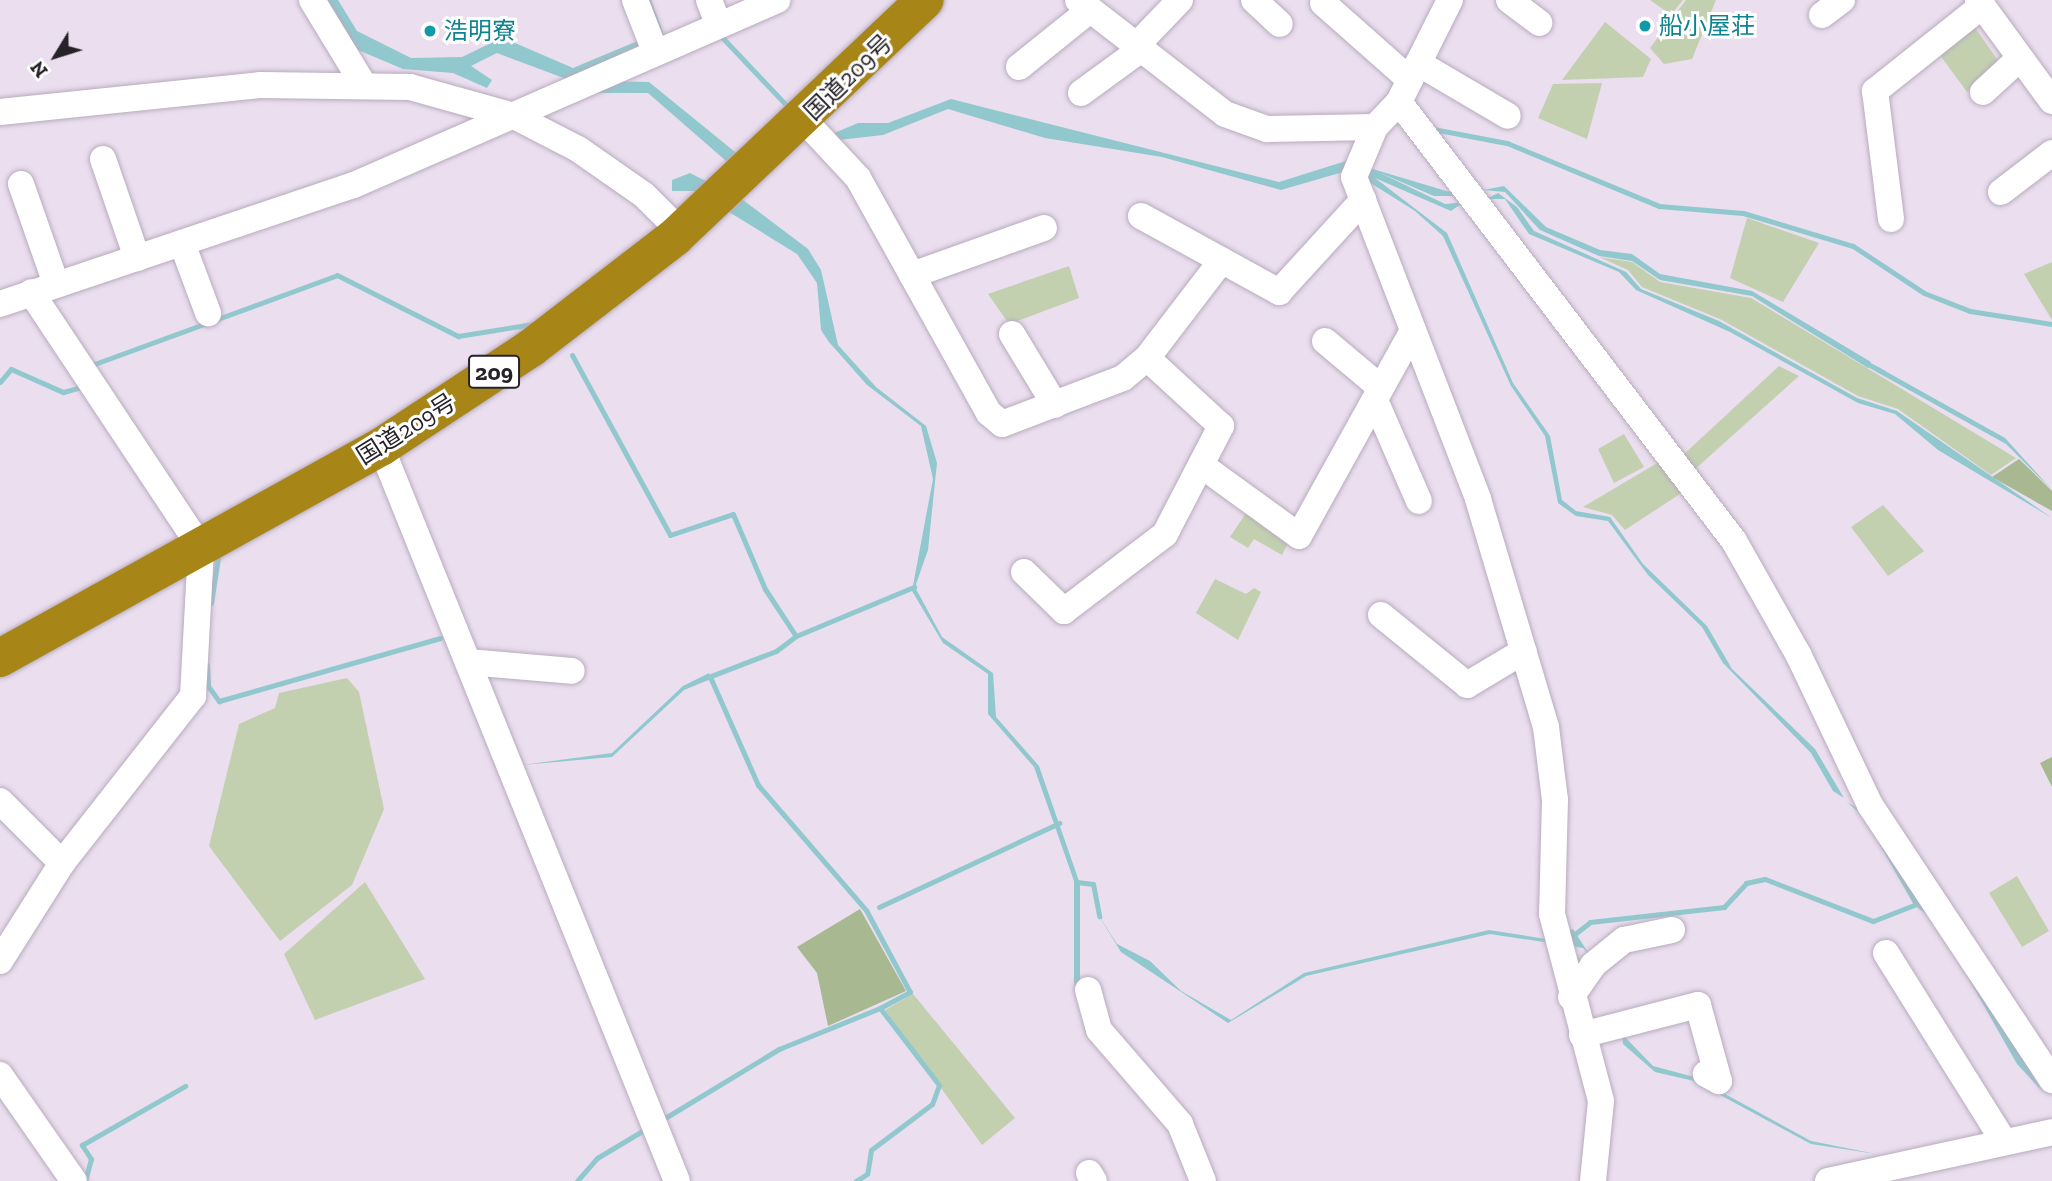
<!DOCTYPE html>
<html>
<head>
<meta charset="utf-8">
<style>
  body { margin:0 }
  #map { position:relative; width:2052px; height:1181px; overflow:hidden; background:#eadeef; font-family:"Zilla Slab","Noto Sans JP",serif }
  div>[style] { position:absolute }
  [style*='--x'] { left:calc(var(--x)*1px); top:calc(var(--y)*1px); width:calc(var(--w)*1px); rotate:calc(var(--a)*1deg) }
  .green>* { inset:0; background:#c3d0b0 }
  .forest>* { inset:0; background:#a8b891 }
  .water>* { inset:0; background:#91c8ce }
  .stream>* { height:5px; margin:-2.5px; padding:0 2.5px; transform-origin:2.5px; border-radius:2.5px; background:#91c8ce }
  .roads { filter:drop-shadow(0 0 2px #b7abbc) drop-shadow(0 0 2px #b7abbc) }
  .minor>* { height:26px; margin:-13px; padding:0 13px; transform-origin:13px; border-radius:13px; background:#fff }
  .highway>* { height:38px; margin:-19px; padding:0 19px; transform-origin:19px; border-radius:19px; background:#a78617 }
  .dots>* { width:19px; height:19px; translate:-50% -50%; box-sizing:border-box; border:4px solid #fff; border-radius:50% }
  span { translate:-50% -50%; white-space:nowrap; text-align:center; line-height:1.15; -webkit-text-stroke:6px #fff; paint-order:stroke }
  .shield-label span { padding:2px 5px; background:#fff; border:2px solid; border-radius:5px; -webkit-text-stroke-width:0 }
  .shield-label { font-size:23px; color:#262228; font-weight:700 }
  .culture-label { font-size:24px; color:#0d838f }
  .left { translate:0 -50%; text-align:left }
  .street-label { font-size:24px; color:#262228 }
  .north { position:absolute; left:21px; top:21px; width:70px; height:70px; -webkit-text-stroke:5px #fff; paint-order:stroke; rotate:232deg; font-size:19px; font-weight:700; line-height:28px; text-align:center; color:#262228 }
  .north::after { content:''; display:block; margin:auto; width:24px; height:32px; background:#262228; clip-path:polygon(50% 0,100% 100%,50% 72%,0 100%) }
</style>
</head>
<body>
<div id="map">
  <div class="green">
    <i style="clip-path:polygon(1650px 0,1683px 0,1671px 15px)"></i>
    <i style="clip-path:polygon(1686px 0,1716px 0,1692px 59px,1664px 64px,1650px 48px)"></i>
    <i style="clip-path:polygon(1605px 22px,1651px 59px,1643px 77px,1562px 80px)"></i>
    <i style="clip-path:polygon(1971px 22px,1999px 62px,1967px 92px,1937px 51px)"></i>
    <i style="clip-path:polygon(1602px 83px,1587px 139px,1538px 118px,1553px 84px)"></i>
    <i style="clip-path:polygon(1747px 218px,1819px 243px,1783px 302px,1730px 278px)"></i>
    <i style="clip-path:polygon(1599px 257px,1632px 262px,1660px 282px,1751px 298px,2016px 458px,1991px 475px,1898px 409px,1858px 396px,1722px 320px,1642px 287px,1628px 270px)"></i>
    <i style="clip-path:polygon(2052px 262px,2052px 320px,2024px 274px)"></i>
    <i style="clip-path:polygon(1069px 266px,1079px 298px,1009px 324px,988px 294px)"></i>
    <i style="clip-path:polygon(1779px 366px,1799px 376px,1693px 471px,1682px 456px)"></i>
    <i style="clip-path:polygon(1624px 434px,1644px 467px,1614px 483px,1598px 449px)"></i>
    <i style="clip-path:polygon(1664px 459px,1686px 490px,1625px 530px,1612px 515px,1583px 507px)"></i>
    <i style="clip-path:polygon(1883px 505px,1924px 551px,1888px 576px,1851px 527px)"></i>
    <i style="clip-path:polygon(1250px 507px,1288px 543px,1282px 555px,1254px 539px,1248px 548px,1230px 537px)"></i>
    <i style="clip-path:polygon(1215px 579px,1246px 594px,1254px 588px,1261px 592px,1238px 640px,1196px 613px)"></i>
    <i style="clip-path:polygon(347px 678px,359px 692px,384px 809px,352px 885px,280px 941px,209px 846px,239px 724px,275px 708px,279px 693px)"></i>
    <i style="clip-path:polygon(2017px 876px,2049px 931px,2022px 947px,1989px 893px)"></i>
    <i style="clip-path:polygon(365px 882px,425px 979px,315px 1020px,284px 954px)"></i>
    <i style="clip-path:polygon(913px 994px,1015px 1118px,982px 1145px,885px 1010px)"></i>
  </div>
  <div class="forest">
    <i style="clip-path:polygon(2019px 459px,2052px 491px,2052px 511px,1992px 477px)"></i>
    <i style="clip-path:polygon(2052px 757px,2052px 787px,2040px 763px)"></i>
    <i style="clip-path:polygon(860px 909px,906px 991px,828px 1026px,817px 973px,797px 947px)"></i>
  </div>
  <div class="water">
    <i style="clip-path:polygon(324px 0,338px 0,357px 31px,411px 58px,462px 57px,493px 42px,515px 43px,573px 68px,640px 40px,645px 0,651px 0,663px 32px,596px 81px,649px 82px,735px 152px,751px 154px,733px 167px,648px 93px,579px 93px,569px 80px,497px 53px,471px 66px,492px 80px,487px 88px,453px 73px,403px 69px,358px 50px)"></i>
    <i style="clip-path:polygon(951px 99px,1279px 182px,1346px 161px,1463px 196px,1434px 196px,1378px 172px,1445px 204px,1464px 202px,1451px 211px,1375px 178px,1447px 233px,1513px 383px,1550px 436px,1562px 500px,1576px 511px,1610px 517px,1643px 564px,1707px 626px,1732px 669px,1815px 749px,1844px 798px,1833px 791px,1811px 753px,1723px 663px,1702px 627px,1648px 575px,1608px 521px,1576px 516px,1558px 503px,1545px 436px,1511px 386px,1443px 236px,1415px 211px,1350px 170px,1281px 190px,1162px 157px,1045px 138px,948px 109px,883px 135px,839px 140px,832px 134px,858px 123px,888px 123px)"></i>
    <i style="clip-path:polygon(690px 173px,743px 200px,808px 249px,821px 270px,838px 345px,876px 387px,926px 426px,937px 463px,928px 550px,915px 587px,942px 637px,993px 673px,996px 717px,1039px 766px,1080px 884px,1080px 984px,1167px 1116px,1190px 1181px,1168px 1125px,1086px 1035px,1074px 982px,1074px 881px,1034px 767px,988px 714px,988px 674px,943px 643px,912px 591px,933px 479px,921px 426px,867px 385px,829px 342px,821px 330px,817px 283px,797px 254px,695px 191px,672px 191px,672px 180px)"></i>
    <i style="clip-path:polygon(1504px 186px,1546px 227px,1600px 250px,1632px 254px,1660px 274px,1752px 291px,1871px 362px,1868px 368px,1752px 296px,1660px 280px,1632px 261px,1599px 256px,1540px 230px,1505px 192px,1483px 190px)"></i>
    <i style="clip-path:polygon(1498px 193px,1517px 207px,1534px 231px,1626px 272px,1641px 289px,1719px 321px,1857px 398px,1897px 411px,2052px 518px,1938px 450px,1895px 414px,1858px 403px,1730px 332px,1636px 290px,1619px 272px,1529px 234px,1505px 199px,1486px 199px)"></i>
    <i style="clip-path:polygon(1878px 367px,2005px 438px,2052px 490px,2006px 444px,1875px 371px)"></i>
    <i style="clip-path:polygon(709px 673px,711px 679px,684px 690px,612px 757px,522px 765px,612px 753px,683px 686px)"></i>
    <i style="clip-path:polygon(1847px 802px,1865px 813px,1914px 893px,1940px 917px,2042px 1091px,2017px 1064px,1936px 921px,1914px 905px,1864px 817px)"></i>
    <i style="clip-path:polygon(1096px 911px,1117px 944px,1150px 961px,1181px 991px,1231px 1020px,1304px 973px,1489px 930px,1546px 939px,1573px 929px,1591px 957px,1583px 948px,1490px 934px,1306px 976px,1228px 1023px,1121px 952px)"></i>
    <i style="clip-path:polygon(1622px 1034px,1653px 1066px,1694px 1077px,1811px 1141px,1876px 1154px,1811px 1144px,1694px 1081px,1655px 1072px,1623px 1044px)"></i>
  </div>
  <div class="stream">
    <i style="--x:719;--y:34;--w:102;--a:46.6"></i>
    <i style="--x:1433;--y:129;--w:75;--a:10.7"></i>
    <i style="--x:1507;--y:143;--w:165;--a:22.5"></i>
    <i style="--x:1659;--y:206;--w:84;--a:4.8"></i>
    <i style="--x:1743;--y:213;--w:115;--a:16.7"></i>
    <i style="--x:1853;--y:246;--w:85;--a:33.5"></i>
    <i style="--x:1924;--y:293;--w:49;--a:21.4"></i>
    <i style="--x:1970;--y:311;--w:83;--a:9"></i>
    <i style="--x:572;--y:355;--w:205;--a:61.4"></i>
    <i style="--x:670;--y:535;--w:66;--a:-18.4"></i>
    <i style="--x:733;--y:514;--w:82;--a:66.9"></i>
    <i style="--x:765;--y:589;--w:56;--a:56.6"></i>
    <i style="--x:796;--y:636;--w:25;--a:143"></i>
    <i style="--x:776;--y:651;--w:70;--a:159"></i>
    <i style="--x:1864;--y:362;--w:21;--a:28"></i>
    <i style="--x:89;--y:366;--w:264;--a:-20.1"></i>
    <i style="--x:337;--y:275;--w:136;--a:26.8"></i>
    <i style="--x:458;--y:336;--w:76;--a:-9.1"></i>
    <i style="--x:0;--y:382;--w:17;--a:-50"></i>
    <i style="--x:11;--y:369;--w:57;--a:23.9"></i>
    <i style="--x:63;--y:392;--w:16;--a:-15"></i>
    <i style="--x:78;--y:388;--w:7;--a:-90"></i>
    <i style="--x:211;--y:603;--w:46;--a:-81.2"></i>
    <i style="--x:796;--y:636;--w:128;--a:-22.6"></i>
    <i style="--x:207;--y:665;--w:21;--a:87"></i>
    <i style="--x:208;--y:686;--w:19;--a:54"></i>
    <i style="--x:219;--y:701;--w:230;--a:-15.9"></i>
    <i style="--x:711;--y:679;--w:116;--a:66.1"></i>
    <i style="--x:758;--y:785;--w:165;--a:49.2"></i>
    <i style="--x:866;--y:910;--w:93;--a:61.8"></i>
    <i style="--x:910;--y:992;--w:34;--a:152"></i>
    <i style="--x:880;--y:1008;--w:97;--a:52.5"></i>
    <i style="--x:939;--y:1085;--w:20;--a:110"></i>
    <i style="--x:932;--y:1104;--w:76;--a:143"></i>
    <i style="--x:871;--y:1150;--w:24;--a:99"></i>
    <i style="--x:867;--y:1174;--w:13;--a:148"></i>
    <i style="--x:1077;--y:882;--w:16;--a:7"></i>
    <i style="--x:1093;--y:884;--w:33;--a:79"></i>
    <i style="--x:879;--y:907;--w:199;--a:-25"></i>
    <i style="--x:1571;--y:937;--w:24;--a:-38"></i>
    <i style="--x:1590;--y:922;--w:135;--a:-6.4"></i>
    <i style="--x:1724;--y:907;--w:33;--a:-47"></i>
    <i style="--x:1746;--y:883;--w:19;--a:-12"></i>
    <i style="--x:1765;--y:879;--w:116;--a:21.3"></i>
    <i style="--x:1873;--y:921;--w:44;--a:-21.3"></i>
    <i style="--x:660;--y:1121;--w:139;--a:-31.2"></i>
    <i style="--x:779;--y:1049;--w:109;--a:-22.1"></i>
    <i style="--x:85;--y:1181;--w:23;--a:-75"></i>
    <i style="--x:91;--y:1159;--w:17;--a:-123"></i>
    <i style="--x:82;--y:1145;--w:119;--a:-29.8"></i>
    <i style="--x:577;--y:1181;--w:30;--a:-49"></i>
    <i style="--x:597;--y:1158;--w:61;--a:-30.8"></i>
  </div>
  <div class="roads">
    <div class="minor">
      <i style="--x:312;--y:0;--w:98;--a:58.7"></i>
      <i style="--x:635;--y:0;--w:53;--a:68.8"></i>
      <i style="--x:709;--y:0;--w:25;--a:69"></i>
      <i style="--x:1078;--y:0;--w:186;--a:37.8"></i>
      <i style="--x:1225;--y:114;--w:45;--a:19.7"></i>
      <i style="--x:1267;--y:129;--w:108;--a:-1.1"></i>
      <i style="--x:1254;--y:0;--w:35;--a:43"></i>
      <i style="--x:1450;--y:0;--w:114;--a:116.6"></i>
      <i style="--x:1399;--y:102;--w:35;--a:134"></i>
      <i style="--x:1375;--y:127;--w:54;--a:112.8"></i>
      <i style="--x:1354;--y:177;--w:345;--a:68.9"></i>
      <i style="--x:1478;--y:499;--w:238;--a:73.4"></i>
      <i style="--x:1546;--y:727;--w:74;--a:83"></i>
      <i style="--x:1555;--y:800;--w:114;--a:91.5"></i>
      <i style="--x:1552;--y:914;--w:193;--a:75.3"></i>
      <i style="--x:1601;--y:1101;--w:80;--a:95.7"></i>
      <i style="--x:1509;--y:0;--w:38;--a:37"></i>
      <i style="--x:1978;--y:0;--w:125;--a:53.8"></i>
      <i style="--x:1323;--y:3;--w:116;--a:41.5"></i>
      <i style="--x:1822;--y:15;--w:25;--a:-37"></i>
      <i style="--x:1135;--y:47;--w:65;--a:-46.2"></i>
      <i style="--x:1418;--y:63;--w:104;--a:30.5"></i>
      <i style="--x:1019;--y:67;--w:91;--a:-38.8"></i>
      <i style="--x:1983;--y:92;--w:50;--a:-42.6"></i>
      <i style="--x:1081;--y:93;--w:73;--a:-36.1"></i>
      <i style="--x:1399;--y:102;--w:552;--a:52.65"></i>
      <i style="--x:1734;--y:541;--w:132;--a:60.5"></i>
      <i style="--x:1799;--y:656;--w:165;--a:64.5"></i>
      <i style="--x:1870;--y:805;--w:330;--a:56.5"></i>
      <i style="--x:0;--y:112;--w:261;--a:-5.9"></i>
      <i style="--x:260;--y:85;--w:150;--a:0.8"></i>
      <i style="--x:410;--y:87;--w:108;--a:15.6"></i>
      <i style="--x:514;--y:116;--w:72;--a:27.3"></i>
      <i style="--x:578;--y:149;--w:80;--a:34.9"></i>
      <i style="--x:644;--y:195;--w:52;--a:45"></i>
      <i style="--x:804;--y:120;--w:79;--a:47"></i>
      <i style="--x:858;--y:178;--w:269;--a:60.9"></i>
      <i style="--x:989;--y:413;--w:17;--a:40"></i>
      <i style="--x:1002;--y:424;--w:129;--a:-20.8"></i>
      <i style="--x:1123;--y:378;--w:31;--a:-40"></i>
      <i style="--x:1147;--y:358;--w:123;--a:-52.6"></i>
      <i style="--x:103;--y:159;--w:105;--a:71"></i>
      <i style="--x:21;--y:184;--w:106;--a:70.7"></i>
      <i style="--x:2001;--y:192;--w:64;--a:-37.4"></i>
      <i style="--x:1141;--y:216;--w:158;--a:28.8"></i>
      <i style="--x:1279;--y:292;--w:125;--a:-47.6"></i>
      <i style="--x:1891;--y:219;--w:129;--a:-97.1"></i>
      <i style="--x:1875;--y:91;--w:137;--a:-38.5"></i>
      <i style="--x:182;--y:243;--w:75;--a:69.6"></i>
      <i style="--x:912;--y:275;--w:140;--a:-19.6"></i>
      <i style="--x:0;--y:304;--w:373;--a:-18.6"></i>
      <i style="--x:354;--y:185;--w:462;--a:-23.6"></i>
      <i style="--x:1012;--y:334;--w:83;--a:58.8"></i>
      <i style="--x:1325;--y:341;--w:73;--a:40"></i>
      <i style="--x:1375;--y:400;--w:110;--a:66.5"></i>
      <i style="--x:381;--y:447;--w:791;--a:68.04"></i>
      <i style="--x:1201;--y:465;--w:121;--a:35.9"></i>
      <i style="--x:1299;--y:536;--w:235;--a:-61"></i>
      <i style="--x:1024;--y:572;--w:56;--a:44.3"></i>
      <i style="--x:1064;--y:611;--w:127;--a:-37.3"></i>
      <i style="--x:1165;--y:534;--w:122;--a:-62.6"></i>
      <i style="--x:1221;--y:426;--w:100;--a:-137.4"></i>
      <i style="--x:1381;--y:615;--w:111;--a:39.1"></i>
      <i style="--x:1467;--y:685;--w:66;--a:-30.8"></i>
      <i style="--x:468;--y:662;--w:104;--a:4.9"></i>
      <i style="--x:0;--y:801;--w:88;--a:45"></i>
      <i style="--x:1886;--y:953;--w:223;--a:58"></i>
      <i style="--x:0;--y:961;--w:116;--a:-57.7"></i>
      <i style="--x:62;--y:863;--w:212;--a:-51.9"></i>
      <i style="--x:193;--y:696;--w:148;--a:-86.9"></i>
      <i style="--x:201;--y:548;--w:307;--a:-123.6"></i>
      <i style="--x:1088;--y:990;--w:41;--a:74.6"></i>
      <i style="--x:1099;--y:1030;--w:124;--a:49.2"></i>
      <i style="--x:1180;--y:1124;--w:61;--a:68"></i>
      <i style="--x:1571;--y:997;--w:39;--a:-55"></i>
      <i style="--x:1593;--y:965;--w:40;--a:-39"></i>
      <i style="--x:1624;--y:940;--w:49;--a:-11.8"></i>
      <i style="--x:1582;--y:1035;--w:120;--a:-14.5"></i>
      <i style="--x:1698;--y:1005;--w:79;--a:74.6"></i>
      <i style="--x:1719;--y:1081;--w:15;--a:-152"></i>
      <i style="--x:0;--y:1075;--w:129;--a:55.1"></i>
      <i style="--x:1089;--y:1173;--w:9;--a:58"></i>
      <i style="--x:1828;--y:1181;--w:229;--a:-12.3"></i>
    </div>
    <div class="highway">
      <i style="--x:0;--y:658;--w:436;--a:-29"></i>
      <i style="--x:381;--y:447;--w:180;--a:-33.4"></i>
      <i style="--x:531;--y:348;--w:182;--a:-37.6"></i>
      <i style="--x:675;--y:237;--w:344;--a:-43.5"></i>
    </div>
  </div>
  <div class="dots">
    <i style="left:1645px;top:26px;background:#0f9aa8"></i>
    <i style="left:430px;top:31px;background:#0f9aa8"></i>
  </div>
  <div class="shield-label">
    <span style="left:494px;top:372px">209</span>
  </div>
  <div class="culture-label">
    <span class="left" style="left:1659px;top:26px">船小屋荘</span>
    <span class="left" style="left:444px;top:31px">浩明寮</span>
  </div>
  <div class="street-label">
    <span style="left:848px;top:77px;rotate:-44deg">国道209号</span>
    <span style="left:406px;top:429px;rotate:-32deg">国道209号</span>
  </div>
  <div class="north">N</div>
</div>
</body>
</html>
